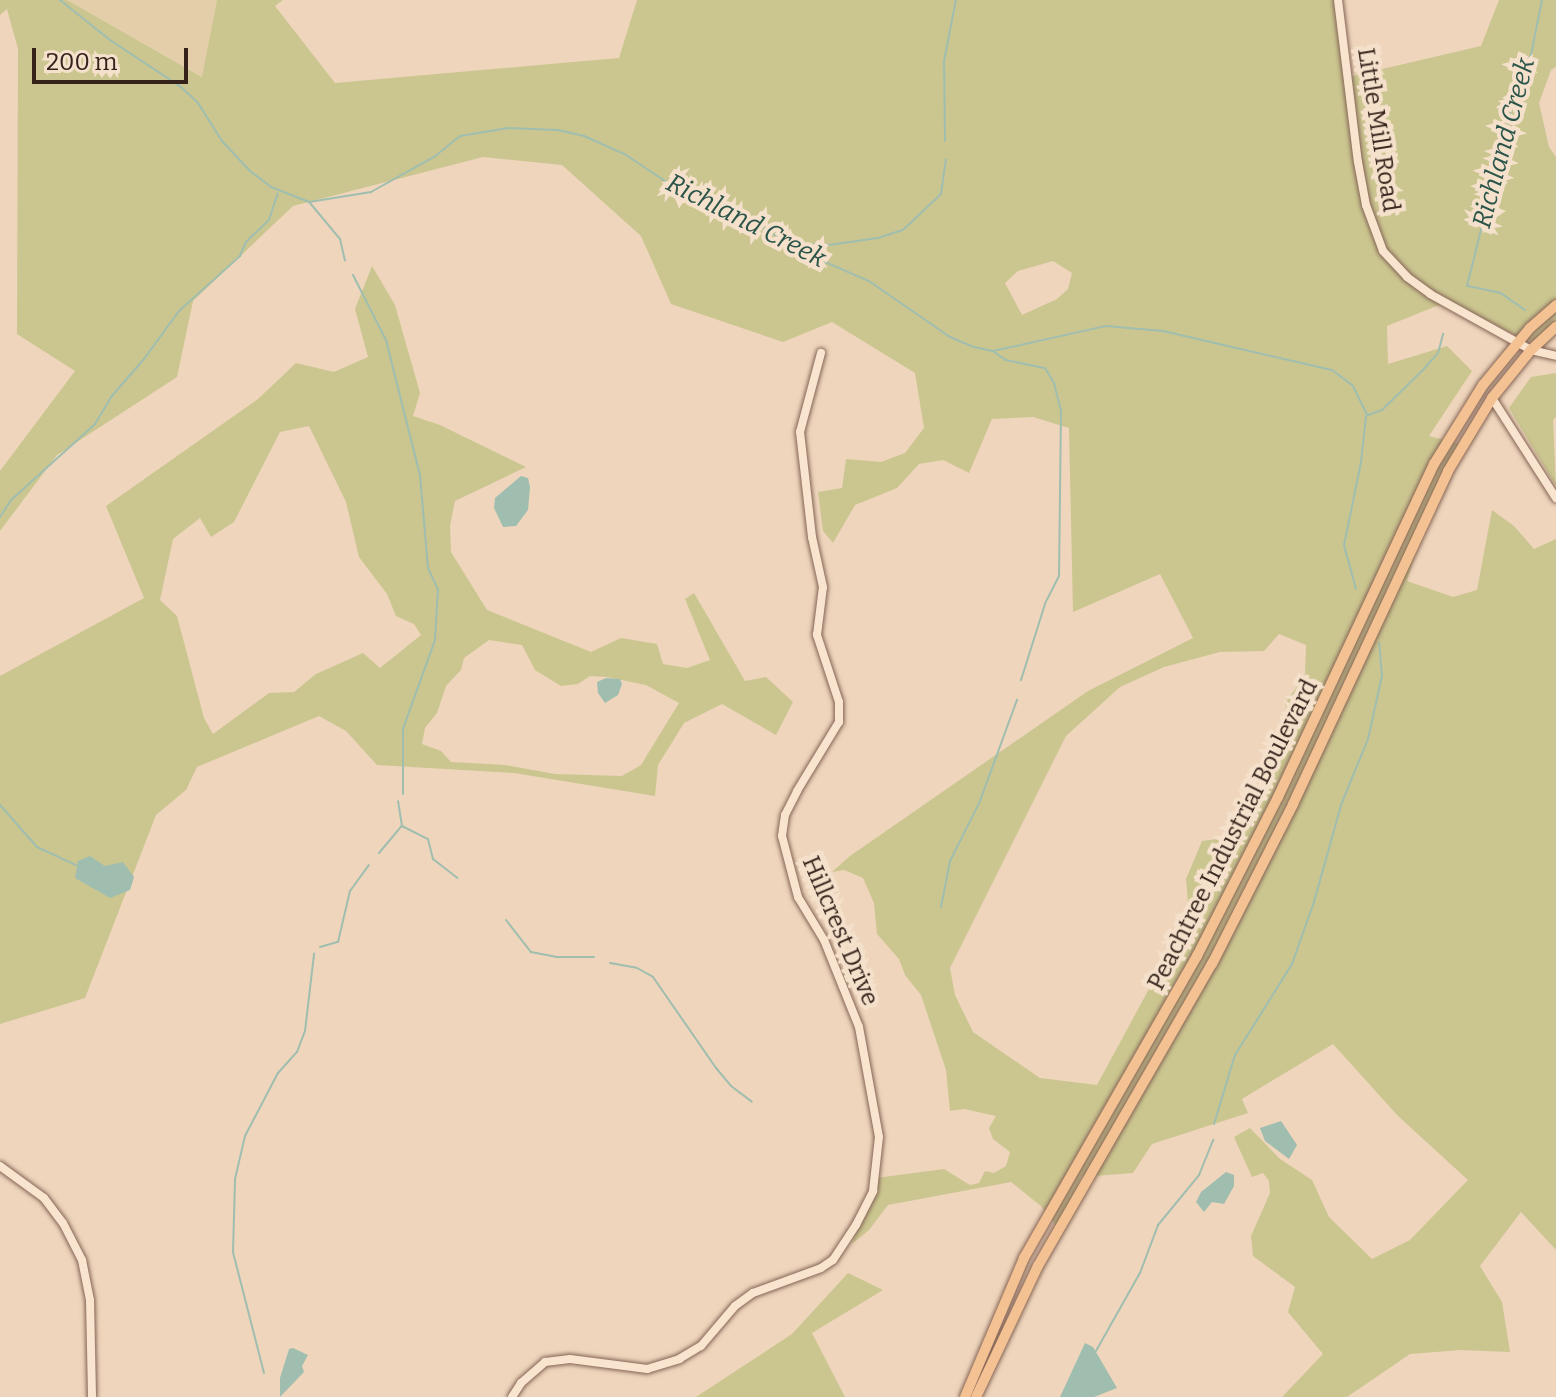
<!DOCTYPE html>
<html>
<head>
<meta charset="utf-8">
<style>
  body { margin:0 }
  #map { position:relative; width:1556px; height:1397px; overflow:hidden; background:#eed5bc; font-family:Bitter,serif }
  div>[style] { position:absolute }
  [style*='--x'] { left:calc(var(--x)*1px); top:calc(var(--y)*1px); width:calc(var(--w)*1px); rotate:calc(var(--a)*1deg) }
  .farmland>* { inset:0; background:#e3cea9 }
  .green>* { inset:0; background:#cbc690 }
  .water>* { inset:0; background:#a0beaf }
  .stream>* { height:2px; margin:-1px; padding:0 1px; transform-origin:1px; border-radius:1px; background:#a0beaf }
  .roads { filter:drop-shadow(0 0 2px #856556) drop-shadow(0 0 2px #856556) }
  .tertiary>* { height:8px; margin:-4px; padding:0 4px; transform-origin:4px; border-radius:4px; background:#f9e4cf }
  .primary>* { height:10px; margin:-5px; padding:0 5px; transform-origin:5px; border-radius:5px; background:#f3c192 }
  span { translate:-50% -50%; white-space:nowrap; text-align:center; line-height:1.15; -webkit-text-stroke:8px #f5e1cb; paint-order:stroke }
  .street-label { font-size:24px; color:#34221b }
  .water-label { font-size:26px; color:#2a5449; font-style:italic }
  .scale { position:absolute; left:32px; top:48px; width:156px; height:36px; box-sizing:border-box; border:4px solid #34221b; border-top:0; padding-left:10px; font-size:24px; line-height:28px; white-space:nowrap; color:#34221b; -webkit-text-stroke:6px #f5e1cb; paint-order:stroke }
</style>
</head>
<body>
<div id="map">
  <div class="farmland">
    <i style="clip-path:polygon(67px 0,217px 0,203px 77px)"></i>
  </div>
  <div class="green">
    <i style="clip-path:polygon(evenodd,0 0,67px 0,202px 77px,217px 0,283px 0,275px 6px,335px 83px,619px 58px,637px 0,1338px 0,1348px 77px,1481px 46px,1499px 0,1556px 0,1556px 67px,1551px 70px,1539px 103px,1549px 147px,1556px 157px,1556px 321px,1534px 342px,1439px 305px,1387px 326px,1388px 364px,1447px 346px,1472px 371px,1429px 436px,1460px 444px,1419px 542px,1407px 581px,1453px 597px,1477px 590px,1492px 510px,1514px 526px,1534px 549px,1556px 539px,1556px 1250px,1521px 1212px,1480px 1266px,1502px 1302px,1510px 1352px,1461px 1350px,1410px 1354px,1347px 1397px,1282px 1397px,1323px 1354px,1288px 1312px,1295px 1287px,1253px 1256px,1251px 1236px,1270px 1193px,1269px 1181px,1263px 1173px,1252px 1177px,1234px 1137px,1250px 1128px,1280px 1159px,1312px 1180px,1329px 1217px,1372px 1259px,1410px 1240px,1468px 1180px,1398px 1116px,1333px 1044px,1242px 1099px,1248px 1113px,1152px 1144px,1133px 1173px,1081px 1177px,1061px 1232px,1041px 1206px,1011px 1182px,888px 1205px,869px 1230px,852px 1244px,876px 1178px,944px 1169px,970px 1185px,979px 1183px,985px 1171px,994px 1173px,1006px 1166px,1010px 1152px,993px 1139px,989px 1128px,996px 1116px,964px 1109px,950px 1111px,946px 1070px,921px 995px,905px 975px,899px 959px,877px 934px,874px 903px,863px 878px,844px 870px,832px 872px,850px 856px,1088px 691px,1193px 638px,1160px 574px,1073px 612px,1069px 428px,1033px 417px,992px 419px,969px 473px,943px 460px,919px 464px,897px 488px,855px 505px,833px 543px,823px 531px,818px 492px,842px 488px,846px 459px,881px 462px,905px 453px,924px 428px,915px 373px,832px 322px,783px 342px,671px 304px,641px 236px,562px 165px,483px 157px,293px 206px,193px 301px,177px 377px,57px 455px,0 531px,0 471px,75px 371px,17px 334px,18px 49px,7px 9px,0 15px,0 0,1053px 261px,1072px 273px,1068px 289px,1057px 299px,1022px 315px,1005px 283px,1018px 271px,1053px 261px,0 0,1279px 634px,1306px 645px,1305px 676px,1285px 703px,1289px 720px,1247px 811px,1225px 838px,1202px 841px,1186px 879px,1189px 915px,1097px 1085px,1040px 1078px,973px 1032px,955px 995px,950px 968px,1066px 736px,1120px 687px,1164px 667px,1220px 652px,1264px 651px,1279px 634px)"></i>
    <i style="clip-path:polygon(evenodd,372px 266px,395px 305px,420px 393px,413px 416px,440px 425px,526px 467px,455px 501px,450px 526px,451px 552px,487px 610px,591px 652px,621px 638px,657px 644px,663px 664px,687px 668px,710px 660px,685px 599px,694px 593px,745px 681px,766px 677px,793px 702px,776px 735px,722px 704px,684px 723px,658px 765px,655px 796px,514px 773px,377px 765px,346px 731px,319px 716px,197px 767px,186px 790px,156px 815px,85px 998px,0 1024px,0 676px,144px 598px,106px 506px,258px 399px,296px 363px,334px 372px,368px 357px,355px 309px,372px 266px,309px 426px,346px 502px,359px 557px,387px 594px,396px 616px,414px 624px,421px 635px,380px 668px,363px 653px,316px 674px,294px 692px,269px 693px,213px 734px,204px 718px,177px 616px,160px 600px,173px 539px,200px 518px,211px 537px,234px 522px,280px 432px,309px 426px,372px 266px,489px 640px,522px 645px,535px 670px,561px 686px,578px 684px,590px 676px,607px 677px,646px 685px,679px 703px,641px 765px,622px 776px,555px 774px,505px 765px,451px 762px,441px 751px,422px 744px,425px 728px,437px 713px,446px 686px,461px 670px,464px 658px,489px 640px)"></i>
    <i style="clip-path:polygon(1556px 373px,1556px 417px,1553px 420px,1556px 486px,1509px 408px,1531px 377px)"></i>
    <i style="clip-path:polygon(848px 1273px,883px 1290px,812px 1333px,845px 1397px,696px 1397px,792px 1334px)"></i>
  </div>
  <div class="water">
    <i style="clip-path:polygon(521px 476px,528px 478px,530px 487px,528px 510px,516px 526px,503px 527px,494px 508px,495px 498px)"></i>
    <i style="clip-path:polygon(606px 678px,620px 679px,622px 684px,618px 695px,605px 703px,598px 693px,597px 682px)"></i>
    <i style="clip-path:polygon(90px 856px,105px 866px,123px 862px,134px 877px,130px 890px,110px 898px,75px 878px,78px 861px)"></i>
    <i style="clip-path:polygon(1281px 1121px,1297px 1145px,1289px 1159px,1265px 1141px,1260px 1128px)"></i>
    <i style="clip-path:polygon(1226px 1172px,1234px 1175px,1234px 1186px,1224px 1204px,1212px 1202px,1204px 1212px,1196px 1202px,1201px 1192px)"></i>
    <i style="clip-path:polygon(1085px 1343px,1093px 1347px,1117px 1388px,1094px 1397px,1060px 1397px)"></i>
    <i style="clip-path:polygon(293px 1348px,308px 1355px,302px 1366px,304px 1372px,280px 1397px,280px 1378px,289px 1349px)"></i>
  </div>
  <div class="stream">
    <i style="--x:60;--y:0;--w:64;--a:38.7"></i>
    <i style="--x:110;--y:40;--w:85;--a:33.5"></i>
    <i style="--x:181;--y:87;--w:23;--a:43"></i>
    <i style="--x:198;--y:103;--w:45;--a:57.7"></i>
    <i style="--x:222;--y:141;--w:41;--a:47"></i>
    <i style="--x:250;--y:171;--w:26;--a:37"></i>
    <i style="--x:271;--y:187;--w:41;--a:21.5"></i>
    <i style="--x:309;--y:202;--w:63;--a:-9.2"></i>
    <i style="--x:371;--y:192;--w:72;--a:-29.1"></i>
    <i style="--x:434;--y:157;--w:33;--a:-39"></i>
    <i style="--x:460;--y:136;--w:49;--a:-9.5"></i>
    <i style="--x:508;--y:128;--w:50;--a:2.3"></i>
    <i style="--x:558;--y:130;--w:27;--a:13"></i>
    <i style="--x:584;--y:136;--w:46;--a:24.3"></i>
    <i style="--x:626;--y:155;--w:50;--a:33.7"></i>
    <i style="--x:668;--y:183;--w:64;--a:23"></i>
    <i style="--x:727;--y:208;--w:55;--a:29.4"></i>
    <i style="--x:775;--y:235;--w:31;--a:17"></i>
    <i style="--x:805;--y:244;--w:24;--a:2"></i>
    <i style="--x:829;--y:245;--w:49;--a:-8.1"></i>
    <i style="--x:878;--y:238;--w:26;--a:-18"></i>
    <i style="--x:903;--y:230;--w:52;--a:-43.5"></i>
    <i style="--x:941;--y:194;--w:35;--a:-82"></i>
    <i style="--x:945;--y:141;--w:80;--a:-90.7"></i>
    <i style="--x:944;--y:61;--w:62;--a:-78.9"></i>
    <i style="--x:310;--y:203;--w:47;--a:50.2"></i>
    <i style="--x:340;--y:239;--w:22;--a:77"></i>
    <i style="--x:786;--y:241;--w:14;--a:39"></i>
    <i style="--x:797;--y:250;--w:78;--a:23.3"></i>
    <i style="--x:869;--y:281;--w:98;--a:34.7"></i>
    <i style="--x:950;--y:337;--w:26;--a:23"></i>
    <i style="--x:974;--y:347;--w:19;--a:12"></i>
    <i style="--x:993;--y:351;--w:116;--a:-12.5"></i>
    <i style="--x:1106;--y:326;--w:57;--a:5"></i>
    <i style="--x:1163;--y:331;--w:173;--a:13"></i>
    <i style="--x:1332;--y:370;--w:26;--a:37"></i>
    <i style="--x:1353;--y:386;--w:32;--a:64"></i>
    <i style="--x:353;--y:275;--w:73;--a:63.1"></i>
    <i style="--x:386;--y:340;--w:139;--a:75.9"></i>
    <i style="--x:420;--y:475;--w:93;--a:85.1"></i>
    <i style="--x:428;--y:568;--w:23;--a:65"></i>
    <i style="--x:438;--y:589;--w:51;--a:93.4"></i>
    <i style="--x:435;--y:640;--w:95;--a:109.8"></i>
    <i style="--x:403;--y:729;--w:65;--a:90"></i>
    <i style="--x:1525;--y:310;--w:29;--a:-145"></i>
    <i style="--x:1501;--y:293;--w:35;--a:-168"></i>
    <i style="--x:1467;--y:286;--w:181;--a:-76"></i>
    <i style="--x:1511;--y:110;--w:59;--a:-70"></i>
    <i style="--x:1531;--y:55;--w:56;--a:-78.7"></i>
    <i style="--x:994;--y:352;--w:14;--a:34"></i>
    <i style="--x:1006;--y:360;--w:40;--a:12"></i>
    <i style="--x:1045;--y:368;--w:17;--a:59"></i>
    <i style="--x:1054;--y:383;--w:30;--a:76"></i>
    <i style="--x:1061;--y:412;--w:164;--a:90.7"></i>
    <i style="--x:1059;--y:576;--w:31;--a:117"></i>
    <i style="--x:1045;--y:604;--w:80;--a:107.5"></i>
    <i style="--x:1368;--y:415;--w:15;--a:-20"></i>
    <i style="--x:1382;--y:410;--w:56;--a:-44.3"></i>
    <i style="--x:1422;--y:371;--w:24;--a:-48"></i>
    <i style="--x:1438;--y:353;--w:20;--a:-75"></i>
    <i style="--x:0;--y:517;--w:20;--a:-57"></i>
    <i style="--x:11;--y:500;--w:113;--a:-42.1"></i>
    <i style="--x:95;--y:424;--w:31;--a:-59"></i>
    <i style="--x:111;--y:397;--w:50;--a:-49"></i>
    <i style="--x:144;--y:359;--w:59;--a:-53.9"></i>
    <i style="--x:179;--y:311;--w:82;--a:-42"></i>
    <i style="--x:240;--y:256;--w:15;--a:-67"></i>
    <i style="--x:246;--y:242;--w:32;--a:-44"></i>
    <i style="--x:269;--y:220;--w:28;--a:-72"></i>
    <i style="--x:1356;--y:589;--w:46;--a:-105.3"></i>
    <i style="--x:1344;--y:545;--w:85;--a:-78.4"></i>
    <i style="--x:1361;--y:462;--w:46;--a:-83.8"></i>
    <i style="--x:0;--y:805;--w:56;--a:48.6"></i>
    <i style="--x:37;--y:847;--w:43;--a:24.8"></i>
    <i style="--x:402;--y:826;--w:29;--a:27"></i>
    <i style="--x:428;--y:839;--w:21;--a:76"></i>
    <i style="--x:433;--y:859;--w:31;--a:38"></i>
    <i style="--x:379;--y:853;--w:35;--a:-50"></i>
    <i style="--x:402;--y:826;--w:25;--a:-99"></i>
    <i style="--x:941;--y:907;--w:47;--a:-78.9"></i>
    <i style="--x:950;--y:861;--w:67;--a:-63.4"></i>
    <i style="--x:980;--y:801;--w:108;--a:-69.9"></i>
    <i style="--x:506;--y:920;--w:41;--a:52"></i>
    <i style="--x:531;--y:952;--w:25;--a:11"></i>
    <i style="--x:556;--y:957;--w:38;--a:0"></i>
    <i style="--x:320;--y:947;--w:19;--a:-16"></i>
    <i style="--x:338;--y:942;--w:52;--a:-76.8"></i>
    <i style="--x:350;--y:891;--w:32;--a:-54"></i>
    <i style="--x:610;--y:963;--w:27;--a:10"></i>
    <i style="--x:637;--y:968;--w:18;--a:29"></i>
    <i style="--x:653;--y:977;--w:111;--a:55.3"></i>
    <i style="--x:716;--y:1068;--w:23;--a:50"></i>
    <i style="--x:731;--y:1086;--w:26;--a:37"></i>
    <i style="--x:1214;--y:1124;--w:72;--a:-73.1"></i>
    <i style="--x:1235;--y:1055;--w:107;--a:-57.9"></i>
    <i style="--x:1292;--y:964;--w:66;--a:-70.5"></i>
    <i style="--x:1314;--y:902;--w:101;--a:-74.4"></i>
    <i style="--x:1341;--y:805;--w:71;--a:-67.8"></i>
    <i style="--x:1368;--y:739;--w:65;--a:-77.5"></i>
    <i style="--x:1382;--y:676;--w:33;--a:-95"></i>
    <i style="--x:1096;--y:1351;--w:90;--a:-60.6"></i>
    <i style="--x:1140;--y:1273;--w:51;--a:-69.4"></i>
    <i style="--x:1158;--y:1225;--w:65;--a:-50.6"></i>
    <i style="--x:1199;--y:1175;--w:38;--a:-68"></i>
    <i style="--x:264;--y:1373;--w:125;--a:-104.4"></i>
    <i style="--x:233;--y:1252;--w:73;--a:-88.4"></i>
    <i style="--x:235;--y:1179;--w:44;--a:-76.9"></i>
    <i style="--x:245;--y:1136;--w:71;--a:-62.4"></i>
    <i style="--x:278;--y:1073;--w:28;--a:-48"></i>
    <i style="--x:297;--y:1052;--w:22;--a:-69"></i>
    <i style="--x:305;--y:1031;--w:78;--a:-83.3"></i>
  </div>
  <div class="roads">
    <div class="tertiary">
      <i style="--x:1338;--y:0;--w:163;--a:83"></i>
      <i style="--x:1358;--y:162;--w:44;--a:79.5"></i>
      <i style="--x:1366;--y:205;--w:49;--a:69.7"></i>
      <i style="--x:1383;--y:251;--w:35;--a:47"></i>
      <i style="--x:1407;--y:277;--w:29;--a:36"></i>
      <i style="--x:1430;--y:294;--w:115;--a:29"></i>
      <i style="--x:1531;--y:350;--w:26;--a:13"></i>
      <i style="--x:1492;--y:398;--w:119;--a:57.4"></i>
      <i style="--x:0;--y:1166;--w:54;--a:36"></i>
      <i style="--x:44;--y:1198;--w:31;--a:53"></i>
      <i style="--x:63;--y:1223;--w:42;--a:62.8"></i>
      <i style="--x:82;--y:1260;--w:41;--a:78.7"></i>
      <i style="--x:90;--y:1300;--w:97;--a:88.8"></i>
      <i style="--x:512;--y:1397;--w:17;--a:-57"></i>
      <i style="--x:521;--y:1383;--w:32;--a:-41"></i>
      <i style="--x:545;--y:1362;--w:25;--a:-7"></i>
      <i style="--x:570;--y:1359;--w:78;--a:7.4"></i>
      <i style="--x:647;--y:1369;--w:34;--a:-17"></i>
      <i style="--x:679;--y:1359;--w:26;--a:-31"></i>
      <i style="--x:701;--y:1346;--w:52;--a:-49.6"></i>
      <i style="--x:735;--y:1306;--w:22;--a:-36"></i>
      <i style="--x:753;--y:1293;--w:72;--a:-20.2"></i>
      <i style="--x:821;--y:1268;--w:14;--a:-34"></i>
      <i style="--x:833;--y:1260;--w:42;--a:-56.7"></i>
      <i style="--x:856;--y:1225;--w:38;--a:-63"></i>
      <i style="--x:873;--y:1191;--w:54;--a:-83.7"></i>
      <i style="--x:879;--y:1137;--w:112;--a:-100.3"></i>
      <i style="--x:859;--y:1027;--w:94;--a:-111.9"></i>
      <i style="--x:824;--y:940;--w:50;--a:-121.2"></i>
      <i style="--x:798;--y:897;--w:63;--a:-104.7"></i>
      <i style="--x:782;--y:836;--w:21;--a:-82"></i>
      <i style="--x:785;--y:815;--w:27;--a:-63"></i>
      <i style="--x:797;--y:791;--w:81;--a:-58.7"></i>
      <i style="--x:839;--y:722;--w:20;--a:-90"></i>
      <i style="--x:839;--y:702;--w:71;--a:-108.2"></i>
      <i style="--x:817;--y:635;--w:48;--a:-82.9"></i>
      <i style="--x:823;--y:587;--w:51;--a:-102.4"></i>
      <i style="--x:812;--y:537;--w:106;--a:-96.5"></i>
      <i style="--x:800;--y:432;--w:82;--a:-75.1"></i>
    </div>
    <div class="primary">
      <i style="--x:965;--y:1397;--w:151;--a:-67"></i>
      <i style="--x:1024;--y:1258;--w:348;--a:-60.2"></i>
      <i style="--x:1197;--y:956;--w:178;--a:-63"></i>
      <i style="--x:1278;--y:797;--w:368;--a:-64.9"></i>
      <i style="--x:1434;--y:464;--w:93;--a:-58.2"></i>
      <i style="--x:1483;--y:385;--w:74;--a:-50.5"></i>
      <i style="--x:1530;--y:328;--w:35;--a:-41"></i>
      <i style="--x:976;--y:1397;--w:145;--a:-64.7"></i>
      <i style="--x:1038;--y:1266;--w:349;--a:-60.1"></i>
      <i style="--x:1212;--y:964;--w:179;--a:-63.1"></i>
      <i style="--x:1293;--y:804;--w:367;--a:-65"></i>
      <i style="--x:1448;--y:471;--w:85;--a:-58.9"></i>
      <i style="--x:1492;--y:398;--w:62;--a:-50.9"></i>
      <i style="--x:1531;--y:350;--w:34;--a:-43"></i>
    </div>
  </div>
  <div class="street-label">
    <span style="left:1378px;top:130px;rotate:81deg">Little Mill Road</span>
    <span style="left:1233px;top:835px;rotate:-63deg">Peachtree Industrial Boulevard</span>
    <span style="left:840px;top:931px;rotate:67deg">Hillcrest Drive</span>
  </div>
  <div class="water-label">
    <span style="left:1504px;top:143px;rotate:-75deg">Richland Creek</span>
    <span style="left:746px;top:221px;rotate:27deg">Richland Creek</span>
  </div>
  <div class="scale">200 m</div>
</div>
</body>
</html>
